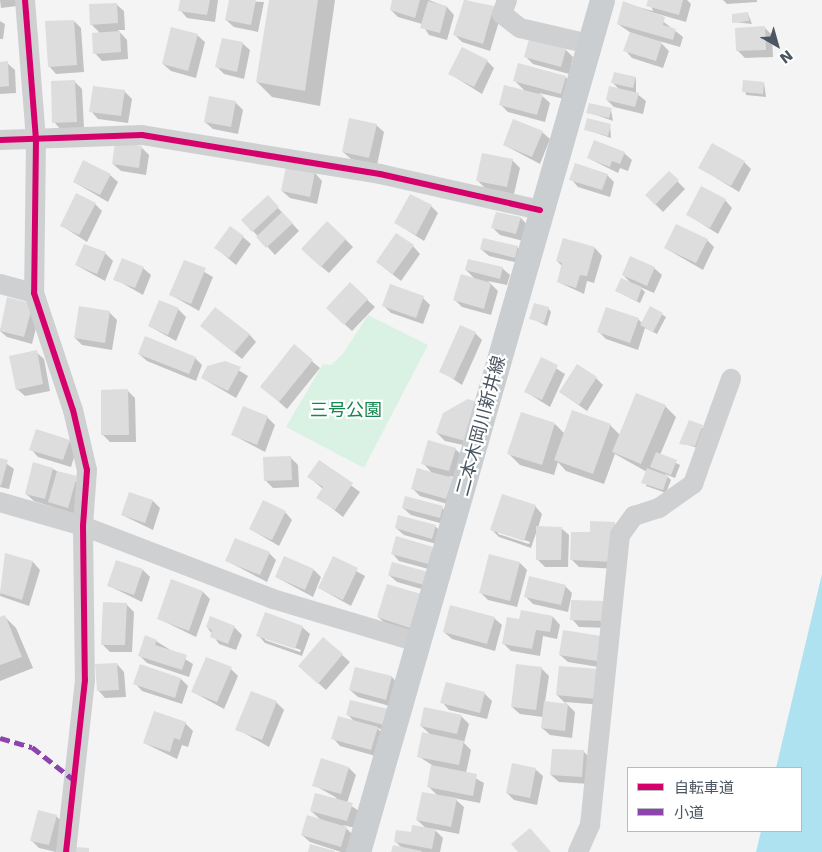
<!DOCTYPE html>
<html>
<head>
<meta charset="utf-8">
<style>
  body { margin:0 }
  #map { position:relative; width:822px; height:852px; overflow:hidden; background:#f4f4f4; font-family:"DejaVu Sans","Noto Sans JP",sans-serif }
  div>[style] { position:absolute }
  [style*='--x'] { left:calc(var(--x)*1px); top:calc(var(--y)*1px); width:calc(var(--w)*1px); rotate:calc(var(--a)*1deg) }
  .green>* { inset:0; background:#d9f2e3 }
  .water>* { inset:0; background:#aee2f0 }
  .shadow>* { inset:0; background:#0003 }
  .building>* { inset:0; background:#ddddde }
  .minor>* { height:20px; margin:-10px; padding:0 10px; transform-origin:10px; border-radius:10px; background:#ced0d2 }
  .major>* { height:25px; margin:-12.5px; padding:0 12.5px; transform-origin:12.5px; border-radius:12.5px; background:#caced1 }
  .quiet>* { height:5px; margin-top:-2.5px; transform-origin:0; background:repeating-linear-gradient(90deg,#8e44ad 0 10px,transparent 0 15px) }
  .cycleway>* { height:6px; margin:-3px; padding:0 3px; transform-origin:3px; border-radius:3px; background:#d6006c }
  span { translate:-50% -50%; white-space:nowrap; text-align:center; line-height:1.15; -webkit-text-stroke:4.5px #fff; paint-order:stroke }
  .park-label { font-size:18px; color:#17864f }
  .street-label { font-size:18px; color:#4a5661 }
  .legend { position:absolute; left:627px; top:767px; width:175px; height:65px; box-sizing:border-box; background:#fff; border:1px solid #b7bbc0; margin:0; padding:6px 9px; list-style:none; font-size:15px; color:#4a5661 }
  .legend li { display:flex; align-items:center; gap:10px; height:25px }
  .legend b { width:25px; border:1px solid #b7bbc0 }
  .north { position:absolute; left:752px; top:20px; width:50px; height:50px; -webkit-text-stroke:4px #fff; paint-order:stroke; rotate:142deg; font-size:14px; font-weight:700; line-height:20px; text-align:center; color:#4a5661 }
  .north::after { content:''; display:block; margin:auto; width:18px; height:22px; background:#4a5661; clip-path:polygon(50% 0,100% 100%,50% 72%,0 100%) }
</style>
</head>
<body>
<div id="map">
  <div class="green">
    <i style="clip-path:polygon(368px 315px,428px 345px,364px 468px,286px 427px,323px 364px,331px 365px,342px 355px)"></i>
  </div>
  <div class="water">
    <i style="clip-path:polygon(822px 574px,822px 852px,756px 852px,761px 831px,801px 831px,801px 768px,776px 768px)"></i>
  </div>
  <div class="shadow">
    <i style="clip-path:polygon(0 0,17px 0,17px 6px,1px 8px)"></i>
    <i style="clip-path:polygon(181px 0,218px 0,215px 22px,187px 18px,180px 10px)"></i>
    <i style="clip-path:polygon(230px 0,264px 2px,258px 32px,234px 27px,226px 20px)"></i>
    <i style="clip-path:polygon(270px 0,335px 0,320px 106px,272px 97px,257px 82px)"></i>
    <i style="clip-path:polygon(394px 0,429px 0,447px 7px,454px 15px,447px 40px,429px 35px,422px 24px,398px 17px,391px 10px)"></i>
    <i style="clip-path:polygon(465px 0,493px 8px,501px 15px,490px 51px,462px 42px,455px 35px)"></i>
    <i style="clip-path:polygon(649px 0,687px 0,691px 4px,686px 22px,651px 12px,683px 37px,680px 47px,659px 41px,669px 51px,663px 68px,632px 58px,625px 50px,631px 33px,618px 24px,624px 3px,653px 11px)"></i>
    <i style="clip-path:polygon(723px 0,757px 0,757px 2px,727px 4px)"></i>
    <i style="clip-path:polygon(116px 4px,124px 11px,125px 30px,118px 30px,127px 40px,128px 59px,102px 61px,95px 53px,101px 34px,91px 24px)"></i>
    <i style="clip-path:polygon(748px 14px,752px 24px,734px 22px)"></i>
    <i style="clip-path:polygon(0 21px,5px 24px,3px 39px,0 39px)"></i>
    <i style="clip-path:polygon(74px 21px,81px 28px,84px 72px,56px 74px,49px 66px)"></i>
    <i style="clip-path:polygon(765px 28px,772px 35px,773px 57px,745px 58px,738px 51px)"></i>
    <i style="clip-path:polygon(197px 35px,205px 42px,196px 78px,171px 71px,163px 64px)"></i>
    <i style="clip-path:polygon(242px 43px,250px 50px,244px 79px,224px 74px,217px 67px)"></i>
    <i style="clip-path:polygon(566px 50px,573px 57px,569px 74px,533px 64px,526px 57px)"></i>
    <i style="clip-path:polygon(487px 61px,494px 68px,482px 94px,450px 74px)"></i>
    <i style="clip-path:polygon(0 63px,7px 63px,15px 70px,16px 93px,0 94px)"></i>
    <i style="clip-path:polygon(565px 77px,573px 84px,569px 100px,539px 93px,550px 103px,545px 122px,508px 112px,501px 105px,525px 91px,515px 81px)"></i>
    <i style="clip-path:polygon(636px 78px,636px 93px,646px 101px,643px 114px,614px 107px,607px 100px,619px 89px,613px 83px)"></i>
    <i style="clip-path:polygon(744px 81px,764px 83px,766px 97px,746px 95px)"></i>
    <i style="clip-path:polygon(75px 82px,82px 89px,84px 129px,61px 130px,54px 122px)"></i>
    <i style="clip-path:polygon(124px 91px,132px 99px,128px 123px,98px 119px,91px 111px)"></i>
    <i style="clip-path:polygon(235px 102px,243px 110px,238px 134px,213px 129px,205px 122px)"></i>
    <i style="clip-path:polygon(611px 110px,613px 121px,588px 112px)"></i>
    <i style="clip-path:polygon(376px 125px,384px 132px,377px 165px,351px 159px,343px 152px)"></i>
    <i style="clip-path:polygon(610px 125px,611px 138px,585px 129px)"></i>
    <i style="clip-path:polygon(542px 132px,550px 139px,540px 164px,504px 145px)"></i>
    <i style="clip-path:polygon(142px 148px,149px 155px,146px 175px,121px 171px,113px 164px)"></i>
    <i style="clip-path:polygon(624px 153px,632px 160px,628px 171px,620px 168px,618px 173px,588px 158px)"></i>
    <i style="clip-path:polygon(512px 160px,520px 168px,514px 194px,485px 188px,477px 180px)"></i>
    <i style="clip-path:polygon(744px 162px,751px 169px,739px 192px,700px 168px)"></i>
    <i style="clip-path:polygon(315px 173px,322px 181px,317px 204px,290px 198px,282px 191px)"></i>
    <i style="clip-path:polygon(669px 173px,685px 189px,663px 212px,646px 195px)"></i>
    <i style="clip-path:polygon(110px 175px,118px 182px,108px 202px,74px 182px)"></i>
    <i style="clip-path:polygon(607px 175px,614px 182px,610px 197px,578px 187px,571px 179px)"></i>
    <i style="clip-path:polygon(268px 197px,299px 231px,275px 255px,243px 220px)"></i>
    <i style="clip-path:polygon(725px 200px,732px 208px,718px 234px,688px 215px)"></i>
    <i style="clip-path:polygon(95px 204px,102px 211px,87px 242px,62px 226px)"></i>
    <i style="clip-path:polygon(431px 206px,438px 213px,424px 241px,396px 223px)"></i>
    <i style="clip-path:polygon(521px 218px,528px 226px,523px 241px,500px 235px,493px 228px)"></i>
    <i style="clip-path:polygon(243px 237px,251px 244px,236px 265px,216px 248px)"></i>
    <i style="clip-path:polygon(345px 239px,353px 247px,329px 273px,310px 257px)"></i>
    <i style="clip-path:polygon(563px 239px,595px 248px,602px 256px,594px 283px,587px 281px,584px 294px,558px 282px,562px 266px,557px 261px)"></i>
    <i style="clip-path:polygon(707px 240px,714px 247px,703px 270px,665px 248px)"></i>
    <i style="clip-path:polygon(413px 246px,420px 254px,401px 281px,377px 262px)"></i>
    <i style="clip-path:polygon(517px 247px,525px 254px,523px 264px,489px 256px,481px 249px)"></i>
    <i style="clip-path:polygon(105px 253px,113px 261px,105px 281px,76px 265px)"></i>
    <i style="clip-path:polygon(185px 261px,213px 277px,199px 311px,171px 295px)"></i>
    <i style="clip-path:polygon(143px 268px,151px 275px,143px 295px,115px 279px)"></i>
    <i style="clip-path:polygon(502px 268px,510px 275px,507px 285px,488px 281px,498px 291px,491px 315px,462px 307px,455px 300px,476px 280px,466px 270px)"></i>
    <i style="clip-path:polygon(654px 268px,662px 275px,654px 293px,640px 287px,645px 292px,640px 303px,616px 291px,632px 284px,623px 275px)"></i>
    <i style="clip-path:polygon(350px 284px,375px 307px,352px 331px,327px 308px)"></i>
    <i style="clip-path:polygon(8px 298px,40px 312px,32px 344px,7px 337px,0 331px)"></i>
    <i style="clip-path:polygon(423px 298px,430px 305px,423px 324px,391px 313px,383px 305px)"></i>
    <i style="clip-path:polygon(651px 307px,666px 317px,657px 334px,645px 328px,638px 350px,606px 339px,599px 332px,638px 319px,642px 323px)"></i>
    <i style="clip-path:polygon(548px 308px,551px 312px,547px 326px,531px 318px)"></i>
    <i style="clip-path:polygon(178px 309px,186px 317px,176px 341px,149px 326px)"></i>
    <i style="clip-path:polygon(109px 312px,117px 320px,112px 350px,82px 345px,75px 338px)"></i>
    <i style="clip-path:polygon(202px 326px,249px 334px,256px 342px,242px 359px)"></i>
    <i style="clip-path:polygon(475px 333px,482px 340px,462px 385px,441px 371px)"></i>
    <i style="clip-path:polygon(294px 346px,320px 368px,287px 409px,261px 386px)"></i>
    <i style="clip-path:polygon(36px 352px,44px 359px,50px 391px,25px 396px,17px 389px)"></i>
    <i style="clip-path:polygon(139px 354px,195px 358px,202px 365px,196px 381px,147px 361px)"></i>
    <i style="clip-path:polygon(541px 359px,565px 374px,550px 407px,526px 392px)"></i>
    <i style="clip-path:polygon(225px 362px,248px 376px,236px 398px,202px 378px)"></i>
    <i style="clip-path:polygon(596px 378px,603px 385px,587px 411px,560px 392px)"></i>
    <i style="clip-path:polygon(128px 391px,135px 398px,136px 442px,110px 442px,102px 434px)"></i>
    <i style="clip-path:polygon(665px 406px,676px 417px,660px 455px,680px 465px,675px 478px,665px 474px,671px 480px,666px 493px,646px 486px,647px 472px,615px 454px,604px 484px,566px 471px,558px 462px,554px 475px,520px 465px,509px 454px,555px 424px,564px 433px,610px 425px,620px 435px)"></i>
    <i style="clip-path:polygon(444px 414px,472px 447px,445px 441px,437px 433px)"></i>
    <i style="clip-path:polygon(267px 417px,275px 425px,265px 452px,233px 435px)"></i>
    <i style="clip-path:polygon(690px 421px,706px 430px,698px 448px,681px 443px)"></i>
    <i style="clip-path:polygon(69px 441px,77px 448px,71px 467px,38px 457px,31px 449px)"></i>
    <i style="clip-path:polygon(455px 449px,463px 456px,457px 478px,449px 476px,459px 486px,454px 506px,420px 496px,413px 489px,432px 473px,423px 463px)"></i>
    <i style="clip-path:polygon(290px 457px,298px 465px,299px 487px,273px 488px,265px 480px)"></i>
    <i style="clip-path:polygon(0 459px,14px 469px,9px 489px,0 487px)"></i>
    <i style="clip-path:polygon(319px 462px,360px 492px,343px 517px,318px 497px,323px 489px,309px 477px)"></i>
    <i style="clip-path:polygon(53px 469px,83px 485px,75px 514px,34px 501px,26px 494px)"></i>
    <i style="clip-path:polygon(153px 501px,160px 508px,153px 530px,122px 515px)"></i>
    <i style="clip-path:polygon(evenodd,535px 506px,542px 514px,538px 528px,561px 528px,569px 535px,568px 567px,545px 567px,537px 559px,537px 530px,531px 548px,499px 537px,491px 529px,535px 506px,498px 531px,530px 542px,529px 544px,498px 534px,498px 531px)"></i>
    <i style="clip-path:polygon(403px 508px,442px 508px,450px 515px,447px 525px,411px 515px)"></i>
    <i style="clip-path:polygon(285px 512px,292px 520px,279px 546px,250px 529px)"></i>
    <i style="clip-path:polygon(614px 523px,622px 530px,620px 569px,579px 567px,571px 559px,591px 534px)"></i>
    <i style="clip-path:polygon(436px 527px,443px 534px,440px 545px,404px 535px,396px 528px)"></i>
    <i style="clip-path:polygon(432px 548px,436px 571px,399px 561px,392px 553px)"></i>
    <i style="clip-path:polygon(269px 553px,276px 560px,267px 582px,227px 561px)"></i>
    <i style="clip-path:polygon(6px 554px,33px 562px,40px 570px,29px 606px,0 596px)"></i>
    <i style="clip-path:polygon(333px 558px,365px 576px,351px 606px,319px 588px)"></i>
    <i style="clip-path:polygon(520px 563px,527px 570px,517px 607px,488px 600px,481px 593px)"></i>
    <i style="clip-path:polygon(143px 570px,150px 577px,142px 602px,109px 586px)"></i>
    <i style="clip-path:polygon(314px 570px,321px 577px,313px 597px,276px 577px)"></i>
    <i style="clip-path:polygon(427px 573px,432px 592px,397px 582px,389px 575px)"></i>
    <i style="clip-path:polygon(172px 581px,203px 592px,210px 599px,196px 637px,159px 619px)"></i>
    <i style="clip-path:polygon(388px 586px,418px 635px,386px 624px,378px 617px)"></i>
    <i style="clip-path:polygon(565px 586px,572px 593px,568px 612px,533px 604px,526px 597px)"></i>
    <i style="clip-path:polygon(604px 602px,610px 628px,579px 627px,572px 619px)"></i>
    <i style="clip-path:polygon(126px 604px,134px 612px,132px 652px,110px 652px,102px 644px)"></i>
    <i style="clip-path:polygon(5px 617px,16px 628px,33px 668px,0 681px,0 619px)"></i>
    <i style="clip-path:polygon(553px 617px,560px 625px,557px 639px,543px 636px,540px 656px,511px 651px,503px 643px,520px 621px)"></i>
    <i style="clip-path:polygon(494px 618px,502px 625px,495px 651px,452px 639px,444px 632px)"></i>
    <i style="clip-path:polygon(207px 627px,234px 627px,242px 635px,236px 650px,219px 644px)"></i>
    <i style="clip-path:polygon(evenodd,302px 627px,310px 634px,302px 656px,265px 643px,258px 635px,302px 627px,265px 637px,301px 650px,300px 652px,265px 640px,265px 637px)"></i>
    <i style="clip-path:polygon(601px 637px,605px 668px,568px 662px,560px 655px)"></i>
    <i style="clip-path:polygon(323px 638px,350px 662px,326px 690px,307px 673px)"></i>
    <i style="clip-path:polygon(156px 641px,193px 664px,189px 677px,147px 663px,139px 655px)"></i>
    <i style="clip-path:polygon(117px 664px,124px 672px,126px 697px,105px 698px,98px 690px)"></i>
    <i style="clip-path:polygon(560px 667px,603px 705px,565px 702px,575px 712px,572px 738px,550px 735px,542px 728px,543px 717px,520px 714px,512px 707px,541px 668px,549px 676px,545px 702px,567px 705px,557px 695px)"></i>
    <i style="clip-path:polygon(356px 668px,392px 677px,399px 685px,393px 707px,358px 697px,350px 690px)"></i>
    <i style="clip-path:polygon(231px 669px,238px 676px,224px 709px,193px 692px)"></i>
    <i style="clip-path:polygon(181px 679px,188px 686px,182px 704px,142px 691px,135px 683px)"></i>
    <i style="clip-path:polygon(484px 693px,492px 701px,487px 719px,449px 710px,442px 702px)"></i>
    <i style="clip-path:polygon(276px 702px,284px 710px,269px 747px,237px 729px)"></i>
    <i style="clip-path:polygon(387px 710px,391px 732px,377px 728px,385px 736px,379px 757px,340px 746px,333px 738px,355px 722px,348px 715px)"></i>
    <i style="clip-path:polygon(461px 716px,469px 724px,464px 743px,471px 750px,466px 773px,484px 783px,480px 803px,454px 798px,464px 807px,459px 834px,434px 829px,443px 838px,440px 852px,392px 852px,402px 848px,395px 841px,427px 829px,417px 820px,438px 796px,428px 786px,432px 765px,418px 756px,431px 735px,421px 726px)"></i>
    <i style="clip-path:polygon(185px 723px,193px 731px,188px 747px,182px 745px,177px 759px,144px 743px)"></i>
    <i style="clip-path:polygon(583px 751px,591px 759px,589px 784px,559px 782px,551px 775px)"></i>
    <i style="clip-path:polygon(349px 768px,356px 775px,347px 803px,359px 811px,355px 828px,343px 825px,354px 836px,349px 852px,341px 852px,310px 842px,302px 835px,321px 820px,311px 811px,337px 798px,314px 785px)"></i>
    <i style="clip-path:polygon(535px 769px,543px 776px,537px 805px,514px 800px,507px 793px)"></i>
    <i style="clip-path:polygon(56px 816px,64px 823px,56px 852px,39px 848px,31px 840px)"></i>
  </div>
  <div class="building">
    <i style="clip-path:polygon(180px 0,210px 0,207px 15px,178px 11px)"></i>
    <i style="clip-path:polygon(229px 0,256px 0,251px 25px,225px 20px)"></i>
    <i style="clip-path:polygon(269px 0,318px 0,305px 91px,256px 82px)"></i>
    <i style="clip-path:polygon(392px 0,420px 0,415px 18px,390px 10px)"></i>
    <i style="clip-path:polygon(464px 0,494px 6px,483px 44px,453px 35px)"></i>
    <i style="clip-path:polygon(648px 0,683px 0,679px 15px,646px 6px)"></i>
    <i style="clip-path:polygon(428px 1px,447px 6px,440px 33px,420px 28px)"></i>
    <i style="clip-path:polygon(623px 1px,665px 17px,663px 25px,676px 29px,673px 40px,617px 24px)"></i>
    <i style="clip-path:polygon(117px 3px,118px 23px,90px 25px,89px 4px)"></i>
    <i style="clip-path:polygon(748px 12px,749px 21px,732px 23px,732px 14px)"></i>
    <i style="clip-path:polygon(74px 20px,77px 65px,48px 67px,45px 21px)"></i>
    <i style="clip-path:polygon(765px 26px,766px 50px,736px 51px,735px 28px)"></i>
    <i style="clip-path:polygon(171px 27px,198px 34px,188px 71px,162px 64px)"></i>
    <i style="clip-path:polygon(120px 31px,121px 52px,93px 54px,92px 33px)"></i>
    <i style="clip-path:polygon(630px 32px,662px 42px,656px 61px,623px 51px)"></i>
    <i style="clip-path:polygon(222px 38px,243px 42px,237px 72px,215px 67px)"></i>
    <i style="clip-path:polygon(529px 39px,566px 49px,561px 67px,524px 57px)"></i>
    <i style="clip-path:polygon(462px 47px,488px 60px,474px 87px,448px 74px)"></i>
    <i style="clip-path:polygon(8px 61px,9px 86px,0 87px,0 62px)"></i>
    <i style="clip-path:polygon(518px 63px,566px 76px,561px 94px,513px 81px)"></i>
    <i style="clip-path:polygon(614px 72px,636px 77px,633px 88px,611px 83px)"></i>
    <i style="clip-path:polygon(75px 80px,77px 122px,52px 123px,51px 81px)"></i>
    <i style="clip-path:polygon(743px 80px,764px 82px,763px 94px,742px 92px)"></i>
    <i style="clip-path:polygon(504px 85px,543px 95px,537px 115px,499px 105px)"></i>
    <i style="clip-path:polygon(93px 86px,125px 90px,121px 116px,89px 112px)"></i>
    <i style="clip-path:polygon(609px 86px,639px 93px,635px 107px,606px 100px)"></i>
    <i style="clip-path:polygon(209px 96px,236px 101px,231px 127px,204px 122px)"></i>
    <i style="clip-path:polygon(589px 103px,612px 108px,609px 118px,586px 113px)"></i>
    <i style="clip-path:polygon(349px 118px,377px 124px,369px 158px,342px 152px)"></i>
    <i style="clip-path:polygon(587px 118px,611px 124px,608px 136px,584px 130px)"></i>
    <i style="clip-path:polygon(513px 119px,543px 131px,532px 157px,503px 145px)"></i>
    <i style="clip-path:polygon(594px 140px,625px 152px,620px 164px,612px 161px,610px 167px,587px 158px)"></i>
    <i style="clip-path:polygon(115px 142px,142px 146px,139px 168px,112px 164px)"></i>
    <i style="clip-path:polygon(712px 143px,745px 161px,731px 186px,698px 168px)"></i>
    <i style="clip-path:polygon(482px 153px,513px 159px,507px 187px,476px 181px)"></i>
    <i style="clip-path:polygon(83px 160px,111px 174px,100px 195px,73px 182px)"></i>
    <i style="clip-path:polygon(575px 163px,608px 174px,602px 190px,569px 180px)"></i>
    <i style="clip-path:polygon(286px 166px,315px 172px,310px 197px,281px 191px)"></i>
    <i style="clip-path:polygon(669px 171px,679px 180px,655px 205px,645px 195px)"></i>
    <i style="clip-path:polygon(701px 186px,726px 199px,710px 228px,686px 215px)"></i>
    <i style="clip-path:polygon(76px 193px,96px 203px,79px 235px,60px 226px)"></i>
    <i style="clip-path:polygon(410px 194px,432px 205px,416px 235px,394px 223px)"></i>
    <i style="clip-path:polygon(268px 195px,279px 207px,252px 232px,241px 220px)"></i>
    <i style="clip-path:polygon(282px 212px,293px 223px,266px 248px,256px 237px)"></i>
    <i style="clip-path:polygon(496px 212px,521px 217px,516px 234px,491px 228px)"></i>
    <i style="clip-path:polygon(327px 221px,346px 239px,321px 267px,301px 249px)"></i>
    <i style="clip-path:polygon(676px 224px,708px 239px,696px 263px,664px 248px)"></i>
    <i style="clip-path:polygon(230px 226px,244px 236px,229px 258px,214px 248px)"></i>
    <i style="clip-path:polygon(396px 233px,414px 245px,393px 274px,376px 262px)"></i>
    <i style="clip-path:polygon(483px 238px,518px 246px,515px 258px,480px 249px)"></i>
    <i style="clip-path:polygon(563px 238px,595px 247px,587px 276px,580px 275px,576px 288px,557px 282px,562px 263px,556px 261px)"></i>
    <i style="clip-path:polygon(84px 244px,106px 252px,97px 274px,75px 265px)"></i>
    <i style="clip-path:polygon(630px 256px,655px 267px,647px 286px,622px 275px)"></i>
    <i style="clip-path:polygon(122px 258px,144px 267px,135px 288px,113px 280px)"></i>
    <i style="clip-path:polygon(468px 259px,503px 267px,500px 279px,465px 270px)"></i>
    <i style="clip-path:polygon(184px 260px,206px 268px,191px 304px,169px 295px)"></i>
    <i style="clip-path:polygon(461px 274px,491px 283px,484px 309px,453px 300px)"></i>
    <i style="clip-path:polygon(621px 278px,642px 287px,637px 301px,615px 291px)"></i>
    <i style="clip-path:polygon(350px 282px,368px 299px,344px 325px,326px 308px)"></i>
    <i style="clip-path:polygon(390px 284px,424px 296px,416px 318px,382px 306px)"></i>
    <i style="clip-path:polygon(7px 297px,33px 304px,24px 337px,0 331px)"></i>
    <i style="clip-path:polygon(159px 300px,179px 308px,168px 335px,148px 326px)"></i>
    <i style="clip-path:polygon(534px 303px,549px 307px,544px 323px,529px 319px)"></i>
    <i style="clip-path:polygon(79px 306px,110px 311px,105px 343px,74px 338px)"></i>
    <i style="clip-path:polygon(650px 306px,663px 313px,653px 332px,640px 325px)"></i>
    <i style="clip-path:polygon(215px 307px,250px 334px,234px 353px,200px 326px)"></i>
    <i style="clip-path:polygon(606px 307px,639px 318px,630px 343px,597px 332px)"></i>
    <i style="clip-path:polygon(460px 325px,476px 332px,454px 379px,439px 372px)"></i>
    <i style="clip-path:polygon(145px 336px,196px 357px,189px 374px,138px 354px)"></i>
    <i style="clip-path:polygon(294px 344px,313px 360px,279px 402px,260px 387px)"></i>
    <i style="clip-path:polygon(37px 350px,43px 384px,16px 390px,9px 356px)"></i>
    <i style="clip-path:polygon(541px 357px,558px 365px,542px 400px,524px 392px)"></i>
    <i style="clip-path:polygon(225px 361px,241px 367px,228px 391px,201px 378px,207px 366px)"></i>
    <i style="clip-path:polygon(577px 364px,597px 377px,579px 405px,559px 392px)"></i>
    <i style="clip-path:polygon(128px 389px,129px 435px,101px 435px,101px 390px)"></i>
    <i style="clip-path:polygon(636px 393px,666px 405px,641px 464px,612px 452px)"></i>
    <i style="clip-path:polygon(468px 399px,478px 402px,465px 441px,436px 433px,443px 413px)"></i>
    <i style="clip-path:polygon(243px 406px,268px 416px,257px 445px,231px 435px)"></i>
    <i style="clip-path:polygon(572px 410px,611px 424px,593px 474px,554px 460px)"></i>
    <i style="clip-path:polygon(521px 412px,555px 423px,542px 465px,507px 454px)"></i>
    <i style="clip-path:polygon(689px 420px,703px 425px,695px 446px,679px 444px)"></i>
    <i style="clip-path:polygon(36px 429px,70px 440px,63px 460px,29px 450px)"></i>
    <i style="clip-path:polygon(428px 440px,456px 448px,449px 471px,421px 464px)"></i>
    <i style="clip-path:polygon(656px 452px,677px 460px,671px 475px,650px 467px)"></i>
    <i style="clip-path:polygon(291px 456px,292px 480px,264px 481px,263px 457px)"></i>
    <i style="clip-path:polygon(0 458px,8px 460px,1px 486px,0 485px)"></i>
    <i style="clip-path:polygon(319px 460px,353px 483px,335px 510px,316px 498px,323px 487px,307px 477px)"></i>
    <i style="clip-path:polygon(33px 462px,53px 468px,45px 499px,25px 494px)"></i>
    <i style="clip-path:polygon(417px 468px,453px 478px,446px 499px,411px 489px)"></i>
    <i style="clip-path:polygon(647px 468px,668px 476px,663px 490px,641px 483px)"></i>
    <i style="clip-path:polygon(57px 471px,77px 476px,68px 508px,48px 502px)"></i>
    <i style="clip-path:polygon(129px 492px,153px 500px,145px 523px,121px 515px)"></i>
    <i style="clip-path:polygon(502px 494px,536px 505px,524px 541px,490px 530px)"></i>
    <i style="clip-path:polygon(405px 496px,443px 506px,440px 518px,402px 508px)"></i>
    <i style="clip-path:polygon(263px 500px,286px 511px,272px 540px,249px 529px)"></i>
    <i style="clip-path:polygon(398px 515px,436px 525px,432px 539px,395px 528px)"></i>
    <i style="clip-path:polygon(590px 521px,615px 522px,613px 562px,570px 560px,571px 532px,590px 532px)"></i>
    <i style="clip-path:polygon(536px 526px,562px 527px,561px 560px,536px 560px)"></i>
    <i style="clip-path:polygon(396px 536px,433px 547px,428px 564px,391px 554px)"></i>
    <i style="clip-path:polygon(235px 538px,270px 552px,260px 575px,225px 561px)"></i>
    <i style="clip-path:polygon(5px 553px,33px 561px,22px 600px,0 593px)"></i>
    <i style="clip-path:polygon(489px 554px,520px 562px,510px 601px,479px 593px)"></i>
    <i style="clip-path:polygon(284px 556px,314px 569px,305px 590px,275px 577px)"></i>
    <i style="clip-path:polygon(333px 556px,358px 568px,343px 600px,318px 588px)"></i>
    <i style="clip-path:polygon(116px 560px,143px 569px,134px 595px,107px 586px)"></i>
    <i style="clip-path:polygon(392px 562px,428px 572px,424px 585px,388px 575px)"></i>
    <i style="clip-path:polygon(529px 576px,566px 585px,561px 605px,524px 597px)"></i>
    <i style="clip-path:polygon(171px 579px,203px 591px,189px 631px,157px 619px)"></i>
    <i style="clip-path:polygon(387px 584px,421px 594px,410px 628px,377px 617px)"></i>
    <i style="clip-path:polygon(571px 600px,604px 601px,603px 621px,570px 620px)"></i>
    <i style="clip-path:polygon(103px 602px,127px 603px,125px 645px,101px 645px)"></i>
    <i style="clip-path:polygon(450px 605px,495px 617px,487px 644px,443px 632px)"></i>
    <i style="clip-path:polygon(521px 610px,553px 616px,550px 632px,536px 630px,532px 649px,502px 644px,507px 617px,519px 619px)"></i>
    <i style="clip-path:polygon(265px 612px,303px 626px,295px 649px,256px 636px)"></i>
    <i style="clip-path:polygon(5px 615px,22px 657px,0 665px,0 617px)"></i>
    <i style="clip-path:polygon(210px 616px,235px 626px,228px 644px,210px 637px,212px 630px,206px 627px)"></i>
    <i style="clip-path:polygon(563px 630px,601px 636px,597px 661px,559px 655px)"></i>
    <i style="clip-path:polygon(145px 635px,157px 640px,155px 645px,187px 655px,182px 670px,138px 656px)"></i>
    <i style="clip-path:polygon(323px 637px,343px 654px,318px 684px,298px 666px)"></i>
    <i style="clip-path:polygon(206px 657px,232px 667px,217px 702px,191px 692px)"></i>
    <i style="clip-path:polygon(117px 663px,119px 690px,97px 691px,95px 664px)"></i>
    <i style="clip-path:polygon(140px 664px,181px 678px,175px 698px,133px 684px)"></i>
    <i style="clip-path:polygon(516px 664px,542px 667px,536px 710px,511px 707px)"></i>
    <i style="clip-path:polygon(559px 666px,598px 669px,596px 699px,556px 695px)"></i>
    <i style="clip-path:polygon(355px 667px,392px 676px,386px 700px,349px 690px)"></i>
    <i style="clip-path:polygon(446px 682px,485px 692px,480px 713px,440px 703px)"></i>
    <i style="clip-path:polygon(251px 691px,277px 701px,262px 740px,235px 730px)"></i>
    <i style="clip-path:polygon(350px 700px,388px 709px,384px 725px,346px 715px)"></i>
    <i style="clip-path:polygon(544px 701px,568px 704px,565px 731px,541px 728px)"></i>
    <i style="clip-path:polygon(424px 707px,462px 715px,457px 734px,420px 726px)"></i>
    <i style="clip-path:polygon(154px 711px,186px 722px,180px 740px,174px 738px,170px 752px,143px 743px)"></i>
    <i style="clip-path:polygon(338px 716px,378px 727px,371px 750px,331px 739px)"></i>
    <i style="clip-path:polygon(422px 732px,464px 741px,459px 765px,417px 757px)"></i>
    <i style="clip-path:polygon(552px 749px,584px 750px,582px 777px,550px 775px)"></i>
    <i style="clip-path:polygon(321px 758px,349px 767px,341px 794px,312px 786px)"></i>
    <i style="clip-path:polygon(512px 763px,536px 768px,530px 798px,506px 793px)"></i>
    <i style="clip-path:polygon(431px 765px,477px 774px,473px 796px,427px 787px)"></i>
    <i style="clip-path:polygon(422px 792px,457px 798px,451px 827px,416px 820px)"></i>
    <i style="clip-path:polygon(315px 793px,353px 803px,347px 821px,310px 811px)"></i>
    <i style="clip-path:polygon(38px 810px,57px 815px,49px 845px,30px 841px)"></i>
    <i style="clip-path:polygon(307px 815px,347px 827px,341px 847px,301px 835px)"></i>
    <i style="clip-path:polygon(412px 825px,436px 829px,432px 849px,394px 842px,396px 830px,411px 832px)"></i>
    <i style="clip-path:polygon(530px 828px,551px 852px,518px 852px,511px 844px)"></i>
    <i style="clip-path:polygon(310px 844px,335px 851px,335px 852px,308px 852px)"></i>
    <i style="clip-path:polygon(393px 845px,422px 851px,421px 852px,391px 852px)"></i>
    <i style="clip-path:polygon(74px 847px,89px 848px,89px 852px,73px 852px)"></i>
  </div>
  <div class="minor">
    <i style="--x:25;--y:0;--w:139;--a:85.5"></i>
    <i style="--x:36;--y:139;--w:154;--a:90.7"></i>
    <i style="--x:34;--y:293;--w:123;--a:71.6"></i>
    <i style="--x:73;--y:410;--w:62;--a:76.9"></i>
    <i style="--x:87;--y:470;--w:56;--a:94.1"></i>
    <i style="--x:83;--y:526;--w:154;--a:89.3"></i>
    <i style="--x:85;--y:680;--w:173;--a:96.3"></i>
    <i style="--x:507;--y:0;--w:15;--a:110"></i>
    <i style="--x:502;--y:14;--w:23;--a:38"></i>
    <i style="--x:520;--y:28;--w:71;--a:13.1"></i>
    <i style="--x:0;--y:140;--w:142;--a:-2"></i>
    <i style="--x:142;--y:135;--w:241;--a:9.3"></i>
    <i style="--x:380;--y:174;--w:164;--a:12.7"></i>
    <i style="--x:0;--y:284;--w:35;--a:15"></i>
    <i style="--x:0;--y:502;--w:86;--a:16.1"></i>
    <i style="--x:83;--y:526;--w:204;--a:21"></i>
    <i style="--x:273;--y:599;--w:154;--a:16.6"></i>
    <i style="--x:578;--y:852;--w:30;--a:-66"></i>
    <i style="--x:590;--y:825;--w:292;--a:-84.1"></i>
    <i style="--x:620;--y:535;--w:24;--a:-54"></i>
    <i style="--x:634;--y:516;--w:26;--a:-18"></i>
    <i style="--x:659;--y:508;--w:42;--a:-35.2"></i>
    <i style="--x:693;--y:484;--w:112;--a:-70.1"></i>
  </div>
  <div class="major">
    <i style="--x:358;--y:852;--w:886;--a:-74.02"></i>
  </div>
  <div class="quiet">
    <i style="--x:0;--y:738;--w:33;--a:16"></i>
    <i style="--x:32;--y:747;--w:53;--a:38.2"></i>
  </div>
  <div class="cycleway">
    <i style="--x:25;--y:0;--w:139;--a:85.5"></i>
    <i style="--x:36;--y:139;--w:154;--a:90.7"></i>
    <i style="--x:34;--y:293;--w:123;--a:71.6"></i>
    <i style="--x:73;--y:410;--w:62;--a:76.9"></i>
    <i style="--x:87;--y:470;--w:56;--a:94.1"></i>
    <i style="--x:83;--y:526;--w:154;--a:89.3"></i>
    <i style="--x:85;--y:680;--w:173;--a:96.3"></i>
    <i style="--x:0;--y:140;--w:142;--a:-2"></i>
    <i style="--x:142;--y:135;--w:241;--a:9.3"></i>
    <i style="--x:380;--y:174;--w:164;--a:12.7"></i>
  </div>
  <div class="park-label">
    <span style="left:346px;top:410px">三号公園</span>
  </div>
  <div class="street-label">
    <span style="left:481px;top:426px;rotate:-75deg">二本木岡川新井線</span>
  </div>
  <ul class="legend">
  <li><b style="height:6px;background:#d6006c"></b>自転車道</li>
  <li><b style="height:6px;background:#8e44ad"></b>小道</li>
  </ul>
  <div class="north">N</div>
</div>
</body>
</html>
